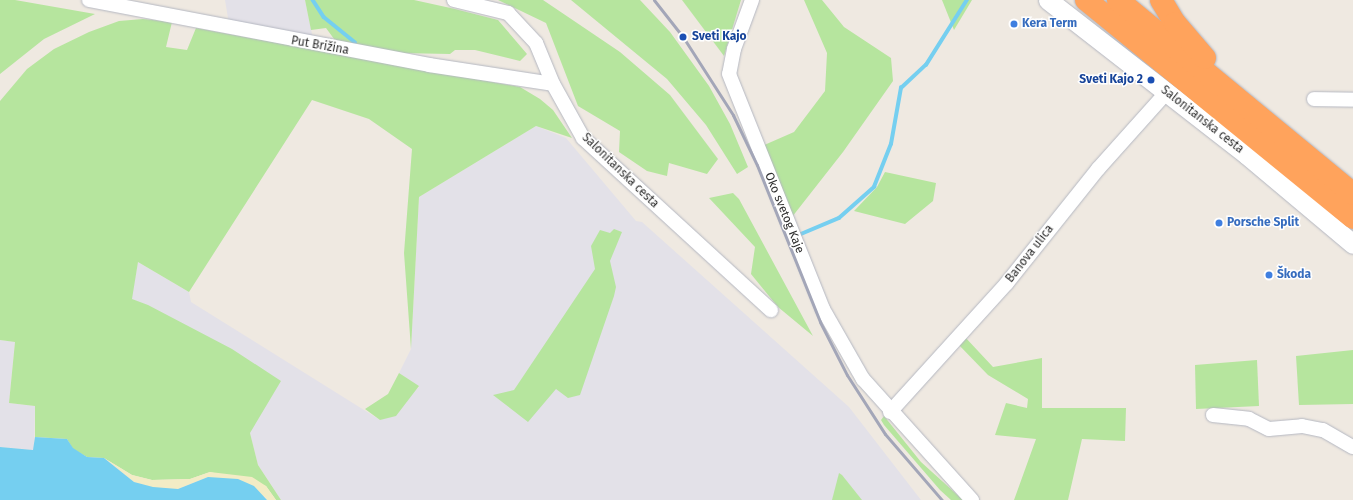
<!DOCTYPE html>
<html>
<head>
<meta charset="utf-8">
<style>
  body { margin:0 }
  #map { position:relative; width:1353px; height:500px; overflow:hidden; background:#efe9e1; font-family:"Fira Sans",sans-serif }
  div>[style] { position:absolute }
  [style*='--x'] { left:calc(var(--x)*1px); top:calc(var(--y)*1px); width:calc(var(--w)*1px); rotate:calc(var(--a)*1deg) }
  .industrial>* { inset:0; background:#e3e1e8 }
  .green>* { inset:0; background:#b6e59e }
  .sand>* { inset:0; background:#f3ecc5 }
  .water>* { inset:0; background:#75cff0 }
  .stream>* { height:3.5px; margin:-1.75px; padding:0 1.75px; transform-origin:1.75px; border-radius:1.75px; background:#75cff0 }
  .roads { filter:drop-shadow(0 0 1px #b4b7c1) drop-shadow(0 0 1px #b4b7c1) }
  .street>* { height:14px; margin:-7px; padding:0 7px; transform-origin:7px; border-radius:7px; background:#fff }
  .secondary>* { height:19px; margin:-9.5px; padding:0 9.5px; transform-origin:9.5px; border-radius:9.5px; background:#fff }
  .highway>* { height:22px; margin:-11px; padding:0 11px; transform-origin:11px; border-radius:11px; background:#ffa35c }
  .rail>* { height:3px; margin:-1.5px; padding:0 1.5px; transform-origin:1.5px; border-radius:1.5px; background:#a3a6b8 }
  .dots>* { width:11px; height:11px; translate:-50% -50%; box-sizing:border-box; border:2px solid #fff; border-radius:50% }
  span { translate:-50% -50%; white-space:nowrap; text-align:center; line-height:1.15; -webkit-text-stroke:3px #fff; paint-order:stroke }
  .shop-label { font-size:12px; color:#366cbe; font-weight:700 }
  .left { translate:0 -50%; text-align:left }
  .transit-label { font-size:12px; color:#164399; font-weight:700 }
  .right { translate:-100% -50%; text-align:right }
  .street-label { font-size:12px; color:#2e2e2e }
</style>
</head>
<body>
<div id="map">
  <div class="industrial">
    <i style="clip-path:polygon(225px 0,305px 0,313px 39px,229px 24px)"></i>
    <i style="clip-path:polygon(536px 126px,566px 138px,636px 221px,642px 222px,849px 407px,921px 500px,281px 500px,258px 465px,250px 433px,131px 299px,138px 262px,189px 292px,191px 302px,380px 420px,419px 387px,399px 373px,411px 349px,419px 197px)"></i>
    <i style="clip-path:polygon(0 340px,15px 342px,9px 403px,35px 406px,34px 450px,0 447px)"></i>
  </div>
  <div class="green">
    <i style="clip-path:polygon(0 0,15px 0,95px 14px,44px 39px,0 74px)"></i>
    <i style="clip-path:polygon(305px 0,414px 0,455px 9px,498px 20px,527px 54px,520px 61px,475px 50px,455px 50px,450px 54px,399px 53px,337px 43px,326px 28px,311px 30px)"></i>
    <i style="clip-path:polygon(498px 0,543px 0,620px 52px,670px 95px,718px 159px,707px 174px,669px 163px,667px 176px,647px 171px,619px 152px,620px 131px,578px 106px,546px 23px)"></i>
    <i style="clip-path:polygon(571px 0,640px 0,670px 32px,709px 86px,730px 124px,748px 167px,737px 174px,706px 125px,667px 79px)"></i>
    <i style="clip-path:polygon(682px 0,741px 0,724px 56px)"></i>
    <i style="clip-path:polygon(804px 0,822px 0,844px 27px,891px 58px,893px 81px,843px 152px,792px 217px,762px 146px,794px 132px,825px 91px,827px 53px)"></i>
    <i style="clip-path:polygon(942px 0,972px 0,954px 30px)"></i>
    <i style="clip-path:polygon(143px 19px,172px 22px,166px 47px,187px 50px,196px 28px,520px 87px,540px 99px,553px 110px,572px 138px,536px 126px,419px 197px,411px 349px,404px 253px,412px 149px,369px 119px,312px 100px,189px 292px,138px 262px,132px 299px,148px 305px,232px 349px,281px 381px,250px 433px,258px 465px,281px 500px,276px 500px,266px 486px,210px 472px,190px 479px,152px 480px,132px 475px,104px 458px,87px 457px,73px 449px,67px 439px,35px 437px,35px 406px,9px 403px,15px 342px,0 340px,0 101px,27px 69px,54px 49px,89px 32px,119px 21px)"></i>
    <i style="clip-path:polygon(885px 172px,936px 183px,933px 201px,905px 224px,854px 211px,877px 187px)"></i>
    <i style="clip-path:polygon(733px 193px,739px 199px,813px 336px,778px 307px,751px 274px,755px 247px,709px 198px)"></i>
    <i style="clip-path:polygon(614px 229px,622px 232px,610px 261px,616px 287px,614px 296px,580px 395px,568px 398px,556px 389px,528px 422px,493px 395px,514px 390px,595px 269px,591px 246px,600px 230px,610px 233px)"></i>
    <i style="clip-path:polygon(964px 336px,993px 367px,1042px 358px,1042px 408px,1126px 408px,1125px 441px,1082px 439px,1068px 500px,1014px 500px,1036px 439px,995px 435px,1006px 403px,1027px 408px,1028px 399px,988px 375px,957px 343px)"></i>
    <i style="clip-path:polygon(1353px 350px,1353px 404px,1299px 405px,1296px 356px)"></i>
    <i style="clip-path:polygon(1257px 360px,1259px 406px,1196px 409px,1195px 365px)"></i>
    <i style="clip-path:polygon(399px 373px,419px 386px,396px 416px,380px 420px,365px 409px,388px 394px)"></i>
    <i style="clip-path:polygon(884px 416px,921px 462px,963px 500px,951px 500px,940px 490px,884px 425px,881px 420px)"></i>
    <i style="clip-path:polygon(839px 473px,842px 475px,862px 500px,832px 500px)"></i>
  </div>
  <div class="sand">
    <i style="clip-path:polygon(104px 458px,132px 475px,152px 480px,190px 479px,210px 472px,252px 477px,266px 486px,276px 500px,267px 500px,265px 497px,208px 477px,178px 489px,153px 488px,134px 482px)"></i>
  </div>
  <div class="water">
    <i style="clip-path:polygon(35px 437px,67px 439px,73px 448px,87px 457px,104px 458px,134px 482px,153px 487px,178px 489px,208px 477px,238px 479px,254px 486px,267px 500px,0 500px,0 447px,33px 450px)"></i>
  </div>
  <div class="stream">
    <i style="--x:313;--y:0;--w:20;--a:57"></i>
    <i style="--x:324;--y:17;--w:40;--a:39"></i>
    <i style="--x:801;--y:234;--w:41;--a:-22.8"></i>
    <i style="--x:839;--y:218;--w:47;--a:-41.5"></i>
    <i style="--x:874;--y:187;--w:46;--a:-68.4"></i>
    <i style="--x:891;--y:144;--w:57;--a:-79.9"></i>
    <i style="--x:901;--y:88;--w:34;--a:-43"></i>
    <i style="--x:926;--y:65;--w:77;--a:-57.8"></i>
  </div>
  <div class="roads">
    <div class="street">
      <i style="--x:89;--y:0;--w:346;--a:10.8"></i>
      <i style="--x:429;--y:65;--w:125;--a:8.7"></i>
      <i style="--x:454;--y:0;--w:56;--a:13.5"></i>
      <i style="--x:508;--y:13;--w:41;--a:47"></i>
      <i style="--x:536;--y:43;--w:44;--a:67.5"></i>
      <i style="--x:553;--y:84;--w:62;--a:60.9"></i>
      <i style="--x:583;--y:138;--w:255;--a:42.5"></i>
      <i style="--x:752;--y:0;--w:52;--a:110.2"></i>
      <i style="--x:734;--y:49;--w:25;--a:101"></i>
      <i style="--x:729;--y:74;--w:253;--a:68.2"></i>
      <i style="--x:823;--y:309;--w:81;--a:60.3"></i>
      <i style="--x:863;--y:379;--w:163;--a:48"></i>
      <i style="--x:1314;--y:99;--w:39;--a:1"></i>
      <i style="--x:890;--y:412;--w:174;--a:-47.8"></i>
      <i style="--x:1007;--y:283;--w:146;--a:-51.4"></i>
      <i style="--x:1098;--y:169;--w:102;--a:-48.2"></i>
      <i style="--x:1213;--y:415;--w:36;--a:6"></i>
      <i style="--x:1249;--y:419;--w:22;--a:27"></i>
      <i style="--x:1269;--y:429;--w:33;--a:-5"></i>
      <i style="--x:1302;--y:426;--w:21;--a:11"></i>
      <i style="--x:1323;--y:430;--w:34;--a:30"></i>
    </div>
    <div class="secondary">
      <i style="--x:1048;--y:0;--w:252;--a:37.9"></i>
      <i style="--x:1247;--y:155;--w:138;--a:40"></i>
    </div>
    <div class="highway">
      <i style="--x:1086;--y:0;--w:345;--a:39.2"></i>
      <i style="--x:1118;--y:0;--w:305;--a:39.5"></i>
      <i style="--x:1161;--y:0;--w:27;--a:59"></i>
      <i style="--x:1175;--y:23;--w:46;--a:49.4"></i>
    </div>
  </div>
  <div class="rail">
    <i style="--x:654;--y:0;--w:47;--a:51.9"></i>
    <i style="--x:683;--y:37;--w:93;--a:57.3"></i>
    <i style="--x:733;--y:115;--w:55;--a:64.4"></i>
    <i style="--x:757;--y:165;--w:169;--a:68.1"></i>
    <i style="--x:820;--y:322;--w:59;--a:63"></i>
    <i style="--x:847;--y:375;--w:70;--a:57.2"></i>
    <i style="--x:885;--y:434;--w:87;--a:49.2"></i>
  </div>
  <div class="dots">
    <i style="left:1014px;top:24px;background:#3f7fe0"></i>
    <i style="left:683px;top:37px;background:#1a4fb4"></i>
    <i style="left:1151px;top:80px;background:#1a4fb4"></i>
    <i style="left:1219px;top:223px;background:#3f7fe0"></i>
    <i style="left:1269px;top:275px;background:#3f7fe0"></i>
  </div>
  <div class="shop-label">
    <span class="left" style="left:1022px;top:24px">Kera Term</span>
    <span class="left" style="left:1227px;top:223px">Porsche Split</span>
    <span class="left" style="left:1277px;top:275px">Škoda</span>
  </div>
  <div class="transit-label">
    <span class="left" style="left:692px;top:37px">Sveti Kajo</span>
    <span class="right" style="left:1143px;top:80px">Sveti Kajo 2</span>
  </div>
  <div class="street-label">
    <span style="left:320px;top:46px;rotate:10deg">Put Brižina</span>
    <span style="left:1202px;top:120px;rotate:38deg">Salonitanska cesta</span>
    <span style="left:620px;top:171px;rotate:44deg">Salonitanska cesta</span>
    <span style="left:784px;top:213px;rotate:68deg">Oko svetog Kaje</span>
    <span style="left:1030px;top:254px;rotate:-52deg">Banova ulica</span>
  </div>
</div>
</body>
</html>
